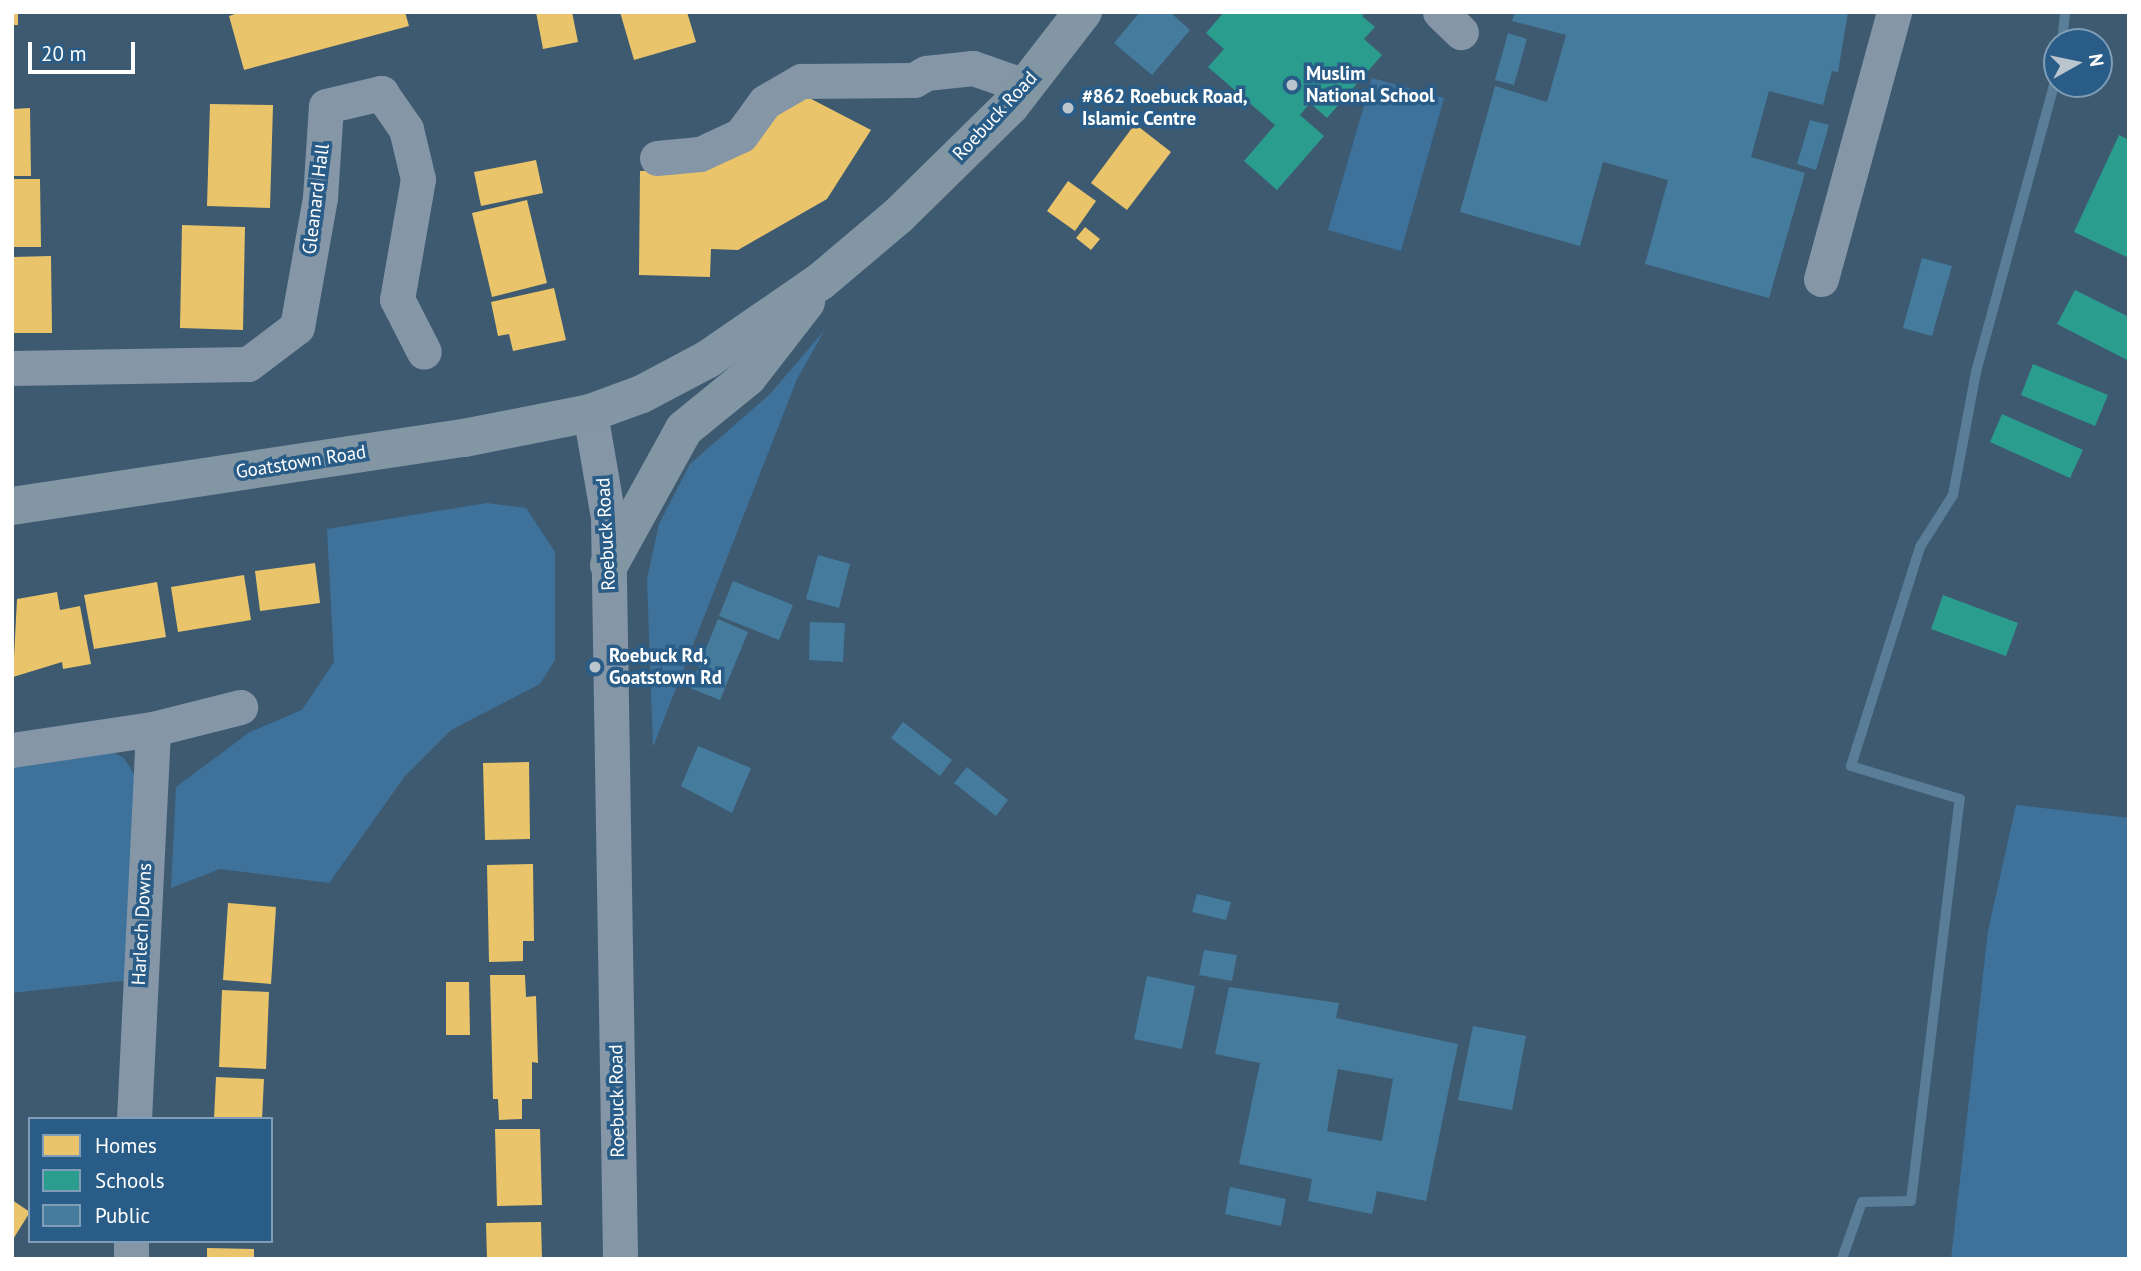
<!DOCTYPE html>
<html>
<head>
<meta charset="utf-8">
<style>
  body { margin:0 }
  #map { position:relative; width:2141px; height:1271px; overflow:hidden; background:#3e5a71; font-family:"PT Sans",sans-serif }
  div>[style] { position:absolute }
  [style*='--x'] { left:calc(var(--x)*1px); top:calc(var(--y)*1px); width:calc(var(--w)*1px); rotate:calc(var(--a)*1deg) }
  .green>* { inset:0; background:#3e729b }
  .homes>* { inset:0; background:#e9c46a }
  .schools>* { inset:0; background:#2a9d8f }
  .public>* { inset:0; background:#457b9d }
  .stream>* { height:10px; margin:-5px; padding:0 5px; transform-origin:5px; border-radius:5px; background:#5a7d98 }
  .minor>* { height:35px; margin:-17.5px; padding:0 17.5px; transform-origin:17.5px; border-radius:17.5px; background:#8596a7 }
  .major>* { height:38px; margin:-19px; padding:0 19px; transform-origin:19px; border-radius:19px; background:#8396a4 }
  .dots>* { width:19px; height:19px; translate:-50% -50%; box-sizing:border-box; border:4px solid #295c86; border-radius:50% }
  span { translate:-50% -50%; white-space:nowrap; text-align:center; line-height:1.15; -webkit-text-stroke:7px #295c86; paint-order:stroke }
  .poi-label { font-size:19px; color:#fff; font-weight:700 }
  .left { translate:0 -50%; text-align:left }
  .street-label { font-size:19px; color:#fff }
  .frame { position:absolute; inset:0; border:14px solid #fff; pointer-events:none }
  .legend { position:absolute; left:28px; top:1117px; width:245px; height:126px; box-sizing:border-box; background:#295c86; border:2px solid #7f9db6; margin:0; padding:9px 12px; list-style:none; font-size:21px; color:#fff }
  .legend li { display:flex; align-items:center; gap:14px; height:35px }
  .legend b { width:35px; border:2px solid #7f9db6 }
  .north { position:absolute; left:2043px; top:28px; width:70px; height:70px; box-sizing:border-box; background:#295c86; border:2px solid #7f9db6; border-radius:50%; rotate:81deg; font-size:19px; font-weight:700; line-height:28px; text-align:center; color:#fff }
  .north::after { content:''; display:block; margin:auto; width:24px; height:32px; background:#bbc5cd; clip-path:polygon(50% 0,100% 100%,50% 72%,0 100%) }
  .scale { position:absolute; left:28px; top:42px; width:107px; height:32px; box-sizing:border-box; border:4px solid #fff; border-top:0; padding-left:9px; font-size:21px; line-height:24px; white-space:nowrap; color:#fff; -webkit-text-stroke:5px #295c86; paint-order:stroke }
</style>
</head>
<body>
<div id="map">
  <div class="green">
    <i style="clip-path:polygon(1372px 78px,1444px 98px,1401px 251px,1328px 230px)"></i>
    <i style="clip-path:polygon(824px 331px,797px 379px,653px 747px,647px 579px,659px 524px,690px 464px,770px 394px)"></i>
    <i style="clip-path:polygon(487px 503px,526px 508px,555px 552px,555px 660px,540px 684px,451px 730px,405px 776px,329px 883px,220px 869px,171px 888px,176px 787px,250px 732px,302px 710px,334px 662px,327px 529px)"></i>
    <i style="clip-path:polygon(109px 750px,124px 758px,139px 782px,131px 980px,12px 993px,12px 764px)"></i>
    <i style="clip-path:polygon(2016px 805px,2129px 818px,2129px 1259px,1951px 1259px,1988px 931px)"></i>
  </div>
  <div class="homes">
    <i style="clip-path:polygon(12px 12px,18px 12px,18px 25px,12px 25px)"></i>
    <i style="clip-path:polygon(241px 12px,405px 12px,409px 26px,244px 70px,229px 16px)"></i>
    <i style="clip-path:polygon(536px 12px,572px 12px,578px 42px,543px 49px)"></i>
    <i style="clip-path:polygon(620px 12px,687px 12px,696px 42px,634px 60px)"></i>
    <i style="clip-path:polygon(792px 89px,871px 130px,827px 199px,738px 250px,711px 249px,710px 277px,639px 275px,640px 171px,704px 169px)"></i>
    <i style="clip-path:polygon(210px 104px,273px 105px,270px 208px,207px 206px)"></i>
    <i style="clip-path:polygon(30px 108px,31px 176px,12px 176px,12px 109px)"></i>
    <i style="clip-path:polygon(1135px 124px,1171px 152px,1127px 210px,1091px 183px)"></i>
    <i style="clip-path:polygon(536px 160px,543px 193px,481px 206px,474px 172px)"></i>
    <i style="clip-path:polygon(12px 179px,40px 179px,41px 247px,12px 247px)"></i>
    <i style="clip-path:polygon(1068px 181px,1096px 201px,1075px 231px,1047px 211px)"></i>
    <i style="clip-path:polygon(527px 200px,547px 283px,492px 297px,472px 213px)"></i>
    <i style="clip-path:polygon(182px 225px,245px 227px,243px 330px,180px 328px)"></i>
    <i style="clip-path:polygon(1085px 227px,1100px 239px,1091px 250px,1076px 238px)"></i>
    <i style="clip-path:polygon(51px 256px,52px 333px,12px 333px,12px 257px)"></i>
    <i style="clip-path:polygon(554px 288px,566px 340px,513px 351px,509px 334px,498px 336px,491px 302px)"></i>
    <i style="clip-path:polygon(315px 563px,320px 603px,260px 611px,255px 571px)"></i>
    <i style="clip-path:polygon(244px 575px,251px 620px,178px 632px,171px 587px)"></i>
    <i style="clip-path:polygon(157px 582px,166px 637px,94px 649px,84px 595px)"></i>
    <i style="clip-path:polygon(57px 592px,60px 610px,80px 606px,91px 664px,63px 669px,62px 662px,13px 677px,17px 599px)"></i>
    <i style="clip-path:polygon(529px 762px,530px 839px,485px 840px,483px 763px)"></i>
    <i style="clip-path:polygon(533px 864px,534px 941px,523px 941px,523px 961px,489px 962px,487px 865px)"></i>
    <i style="clip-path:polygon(228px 903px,276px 907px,271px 984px,223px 980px)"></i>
    <i style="clip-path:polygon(490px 975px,525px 975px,526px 997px,536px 996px,538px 1063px,532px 1062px,532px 1099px,522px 1099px,522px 1119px,499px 1120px,498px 1099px,493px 1099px)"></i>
    <i style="clip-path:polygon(446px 982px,469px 982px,470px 1035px,446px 1035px)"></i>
    <i style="clip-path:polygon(222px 990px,269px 992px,266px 1069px,219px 1067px)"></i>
    <i style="clip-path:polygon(216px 1077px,264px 1079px,262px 1119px,214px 1119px)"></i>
    <i style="clip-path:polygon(495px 1129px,540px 1129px,542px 1205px,497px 1206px)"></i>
    <i style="clip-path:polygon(12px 1200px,30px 1212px,12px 1241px)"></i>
    <i style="clip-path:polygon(541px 1222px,542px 1259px,487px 1259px,486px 1223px)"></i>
    <i style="clip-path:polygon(207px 1248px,254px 1249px,254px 1259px,207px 1259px)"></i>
  </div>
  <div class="schools">
    <i style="clip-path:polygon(1224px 12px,1366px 12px,1362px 16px,1375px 27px,1364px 39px,1382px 55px,1327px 118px,1310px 103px,1300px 115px,1324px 136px,1277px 190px,1244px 161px,1275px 125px,1208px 67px,1224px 49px,1206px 33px)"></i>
    <i style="clip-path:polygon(2119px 135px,2129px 140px,2129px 258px,2074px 232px)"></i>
    <i style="clip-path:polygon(2075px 290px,2129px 317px,2129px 361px,2057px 324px)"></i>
    <i style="clip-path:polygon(2033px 364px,2108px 395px,2095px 426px,2021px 395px)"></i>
    <i style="clip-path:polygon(2002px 414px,2083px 450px,2070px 478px,1990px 442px)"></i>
    <i style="clip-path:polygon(1943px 595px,2018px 623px,2006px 656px,1931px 629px)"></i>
  </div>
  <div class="public">
    <i style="clip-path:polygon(1140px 12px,1170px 12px,1190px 30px,1152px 75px,1114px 43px)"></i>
    <i style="clip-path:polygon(1515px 12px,1848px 12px,1838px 72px,1832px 71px,1823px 105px,1769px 91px,1751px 157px,1805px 173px,1769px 298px,1645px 264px,1668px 180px,1603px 162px,1580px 246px,1460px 212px,1495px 86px,1547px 102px,1566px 35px,1512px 21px)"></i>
    <i style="clip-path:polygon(1508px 33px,1527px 39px,1514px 85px,1495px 80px)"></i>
    <i style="clip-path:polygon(1810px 120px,1829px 125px,1816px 170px,1797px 164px)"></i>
    <i style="clip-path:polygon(1922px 258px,1952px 266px,1932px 336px,1903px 328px)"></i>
    <i style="clip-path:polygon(818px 555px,850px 564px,839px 608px,806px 599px)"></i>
    <i style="clip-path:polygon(733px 581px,793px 605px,779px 640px,719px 616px)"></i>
    <i style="clip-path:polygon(718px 619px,748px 632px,720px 700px,690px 688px)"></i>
    <i style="clip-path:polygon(810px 622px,845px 623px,843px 662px,809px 660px)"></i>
    <i style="clip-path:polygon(903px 722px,952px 760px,940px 776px,891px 738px)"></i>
    <i style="clip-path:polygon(698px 746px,751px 768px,732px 813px,681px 786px)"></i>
    <i style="clip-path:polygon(967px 767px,1008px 800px,996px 816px,954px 783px)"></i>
    <i style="clip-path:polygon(1197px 894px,1231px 902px,1226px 920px,1192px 912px)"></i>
    <i style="clip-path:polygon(1204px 950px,1237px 955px,1232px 981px,1199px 975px)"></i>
    <i style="clip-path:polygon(1147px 976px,1195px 986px,1182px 1049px,1134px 1039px)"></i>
    <i style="clip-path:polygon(evenodd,1229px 987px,1339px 1003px,1336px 1018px,1458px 1044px,1426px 1201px,1377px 1191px,1372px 1214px,1308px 1201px,1312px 1179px,1239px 1164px,1260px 1063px,1215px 1054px,1229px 987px,1338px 1069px,1393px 1079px,1382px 1141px,1327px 1131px,1338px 1069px)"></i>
    <i style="clip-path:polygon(1473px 1026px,1526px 1036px,1512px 1110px,1458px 1100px)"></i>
    <i style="clip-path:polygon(1230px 1187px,1286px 1199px,1281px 1226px,1225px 1214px)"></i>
  </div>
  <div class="stream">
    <i style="--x:2062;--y:42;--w:30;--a:-84"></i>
    <i style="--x:1842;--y:1259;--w:60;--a:-70.7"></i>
    <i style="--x:1862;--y:1202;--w:49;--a:-1.2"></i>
    <i style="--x:1911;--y:1201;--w:405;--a:-83.1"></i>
    <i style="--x:1960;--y:799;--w:114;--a:-163.2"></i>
    <i style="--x:1851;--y:766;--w:230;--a:-72.5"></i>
    <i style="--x:1920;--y:547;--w:62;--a:-57.6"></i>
    <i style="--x:1953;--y:495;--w:125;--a:-79.4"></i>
    <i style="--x:1976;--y:372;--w:310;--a:-74.8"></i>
  </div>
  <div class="minor">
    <i style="--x:1440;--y:12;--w:29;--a:44"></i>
    <i style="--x:657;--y:158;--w:43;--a:-5.3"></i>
    <i style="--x:700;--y:154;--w:45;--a:-24.9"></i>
    <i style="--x:741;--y:135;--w:41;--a:-54"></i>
    <i style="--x:765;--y:102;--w:42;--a:-30.3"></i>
    <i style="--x:801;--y:81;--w:113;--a:-0.5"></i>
    <i style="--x:914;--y:80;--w:14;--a:-30"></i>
    <i style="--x:926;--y:73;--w:47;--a:-6.1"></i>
    <i style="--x:973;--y:68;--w:55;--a:19.1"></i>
    <i style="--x:1821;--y:279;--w:277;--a:-74.7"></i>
    <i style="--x:12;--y:368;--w:236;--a:-1"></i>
    <i style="--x:248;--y:364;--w:61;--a:-37.1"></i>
    <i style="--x:297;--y:327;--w:131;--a:-79.9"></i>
    <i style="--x:320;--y:198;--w:92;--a:-86.3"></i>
    <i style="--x:326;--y:106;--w:57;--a:-13.3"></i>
    <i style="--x:381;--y:93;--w:44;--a:55.2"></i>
    <i style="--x:406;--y:129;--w:51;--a:76.5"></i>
    <i style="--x:418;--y:179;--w:122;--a:99.9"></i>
    <i style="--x:397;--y:299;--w:59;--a:63"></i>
    <i style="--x:590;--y:413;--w:106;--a:80.2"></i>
    <i style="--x:608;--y:517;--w:742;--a:89.07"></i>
    <i style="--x:12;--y:750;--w:143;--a:-8.5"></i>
    <i style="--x:153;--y:729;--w:90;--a:-14.2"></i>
    <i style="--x:134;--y:1119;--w:390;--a:-87.2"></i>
    <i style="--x:131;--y:1259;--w:18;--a:-90"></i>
  </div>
  <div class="major">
    <i style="--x:12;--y:506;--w:457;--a:-8.6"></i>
    <i style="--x:464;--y:438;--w:128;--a:-11.2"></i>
    <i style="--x:590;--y:413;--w:55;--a:-20.1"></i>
    <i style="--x:642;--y:394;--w:75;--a:-27.9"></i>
    <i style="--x:708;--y:359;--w:137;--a:-34.6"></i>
    <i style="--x:821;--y:281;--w:101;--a:-40.2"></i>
    <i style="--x:898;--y:216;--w:157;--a:-44.5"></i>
    <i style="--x:1010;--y:106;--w:119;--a:-52.2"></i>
    <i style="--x:609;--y:565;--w:155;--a:-61.1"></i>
    <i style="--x:684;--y:429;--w:82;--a:-39.1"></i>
    <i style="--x:748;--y:377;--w:95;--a:-52.3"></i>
  </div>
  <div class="dots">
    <i style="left:1292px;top:85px;background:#bbc5cd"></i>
    <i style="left:1068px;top:108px;background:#bbc5cd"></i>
    <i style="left:595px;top:667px;background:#bbc5cd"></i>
  </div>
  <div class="poi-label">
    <span class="left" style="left:1306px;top:85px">Muslim<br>National School</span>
    <span class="left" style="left:1082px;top:108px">#862 Roebuck Road,<br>Islamic Centre</span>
    <span class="left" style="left:609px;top:667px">Roebuck Rd,<br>Goatstown Rd</span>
  </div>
  <div class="street-label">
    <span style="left:995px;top:116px;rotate:-47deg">Roebuck Road</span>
    <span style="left:316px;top:199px;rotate:-83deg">Gleanard Hall</span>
    <span style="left:301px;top:462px;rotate:-9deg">Goatstown Road</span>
    <span style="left:606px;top:534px;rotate:-93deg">Roebuck Road</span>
    <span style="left:142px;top:924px;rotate:-87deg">Harlech Downs</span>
    <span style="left:617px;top:1101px;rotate:-91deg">Roebuck Road</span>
  </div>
  <div class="frame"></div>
  <ul class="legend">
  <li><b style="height:19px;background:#e9c46a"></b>Homes</li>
  <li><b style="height:19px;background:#2a9d8f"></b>Schools</li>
  <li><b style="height:19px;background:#457b9d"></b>Public</li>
  </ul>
  <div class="north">N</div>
  <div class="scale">20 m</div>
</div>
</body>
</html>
